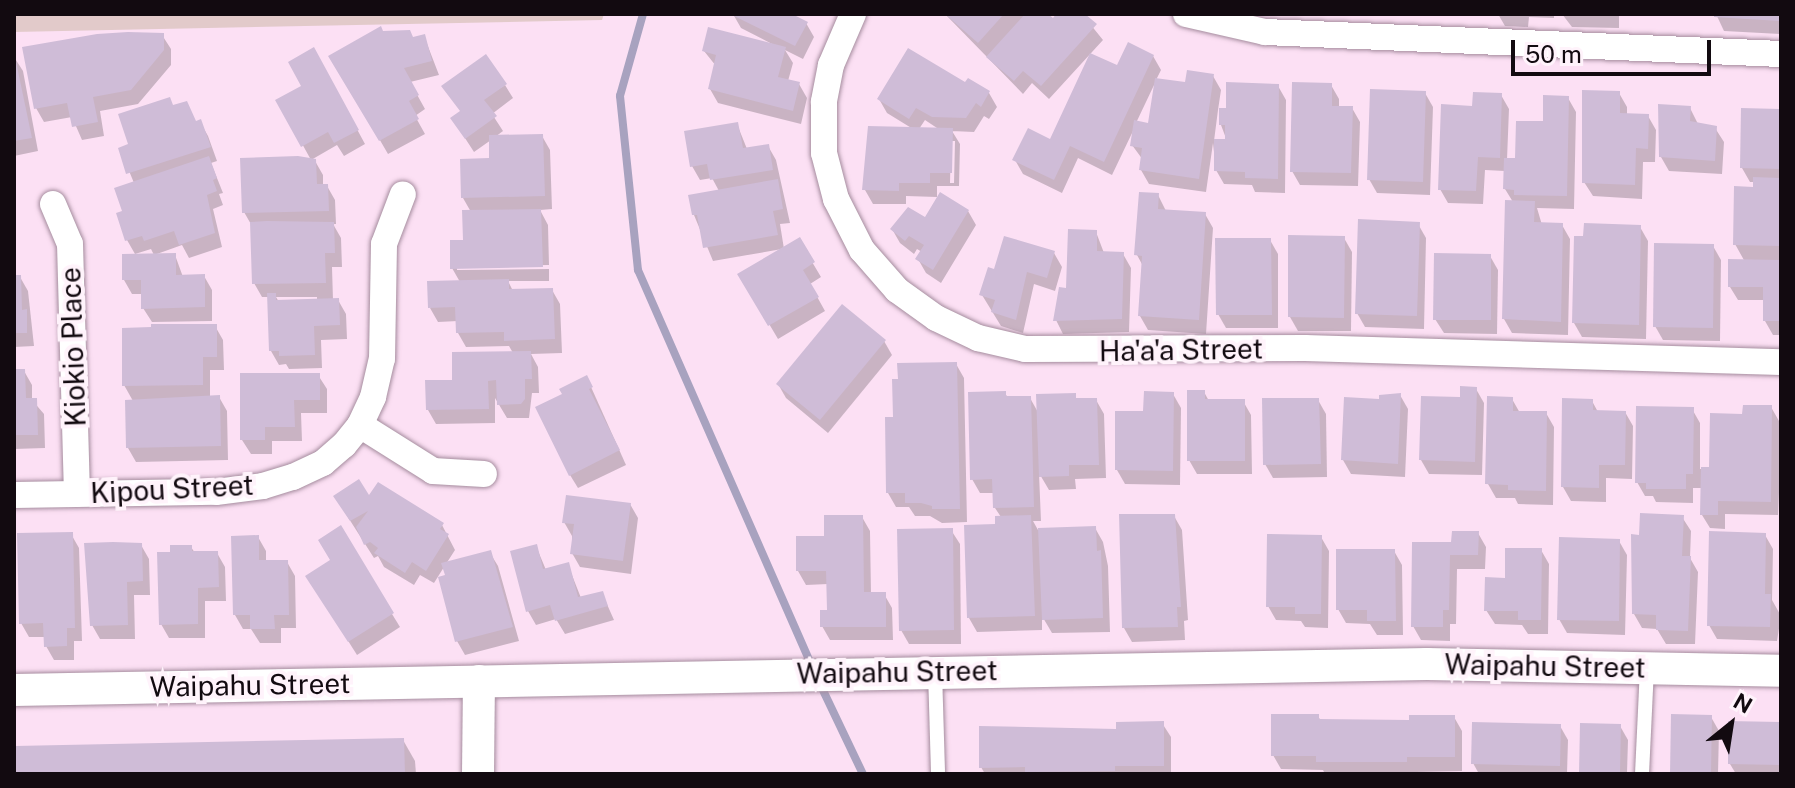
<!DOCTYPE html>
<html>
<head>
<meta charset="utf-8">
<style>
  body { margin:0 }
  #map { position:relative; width:1795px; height:788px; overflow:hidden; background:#fce0f4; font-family:"Public Sans",sans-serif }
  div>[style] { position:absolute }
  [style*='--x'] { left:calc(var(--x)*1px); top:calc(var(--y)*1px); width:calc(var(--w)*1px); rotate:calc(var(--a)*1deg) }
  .green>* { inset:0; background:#e2caca }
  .shadow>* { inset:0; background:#0003 }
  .stream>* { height:8px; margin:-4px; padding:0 4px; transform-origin:4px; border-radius:4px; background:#a8a2bf }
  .building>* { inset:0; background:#cfbcd7 }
  .roads { filter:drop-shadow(0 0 2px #a58c9e) drop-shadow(0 0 2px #a58c9e) }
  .service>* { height:14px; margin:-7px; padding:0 7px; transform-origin:7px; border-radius:7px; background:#fff }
  .minor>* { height:26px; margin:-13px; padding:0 13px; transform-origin:13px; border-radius:13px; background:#fff }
  .tertiary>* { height:32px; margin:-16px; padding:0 16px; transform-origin:16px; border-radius:16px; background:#fff }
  span { translate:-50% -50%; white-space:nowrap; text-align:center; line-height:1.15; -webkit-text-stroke:8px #fff3fb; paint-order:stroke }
  .street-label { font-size:28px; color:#120a10 }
  .frame { position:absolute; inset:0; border:16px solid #120a10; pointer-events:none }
  .north { position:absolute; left:1691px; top:684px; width:80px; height:80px; -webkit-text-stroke:6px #fff3fb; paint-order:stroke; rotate:30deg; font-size:22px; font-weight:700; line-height:32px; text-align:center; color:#120a10 }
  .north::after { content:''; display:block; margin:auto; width:28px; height:36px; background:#120a10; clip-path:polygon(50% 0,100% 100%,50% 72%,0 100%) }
  .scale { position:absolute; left:1511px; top:40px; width:200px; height:36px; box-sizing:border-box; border:4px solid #120a10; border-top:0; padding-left:10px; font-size:24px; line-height:28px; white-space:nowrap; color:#120a10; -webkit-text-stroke:6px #fff3fb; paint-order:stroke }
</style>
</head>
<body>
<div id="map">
  <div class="green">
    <i style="clip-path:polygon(14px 14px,604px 14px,602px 20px,14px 32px)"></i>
  </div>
  <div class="shadow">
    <i style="clip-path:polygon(733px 14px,788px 14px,806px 23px,814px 37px,803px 59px,785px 50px,793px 63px,788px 81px,799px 84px,807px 98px,801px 124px,718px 103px,710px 89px,716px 66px,704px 51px,772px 44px,741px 28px)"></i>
    <i style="clip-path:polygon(945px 14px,1045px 14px,1053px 21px,1059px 14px,1082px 14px,1103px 40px,1049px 99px,1032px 83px,1023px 94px)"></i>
    <i style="clip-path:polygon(1498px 14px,1554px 14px,1554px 18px,1529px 17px,1528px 27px,1505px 26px)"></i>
    <i style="clip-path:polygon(1562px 14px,1619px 14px,1619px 28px,1572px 27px)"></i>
    <i style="clip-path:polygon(1716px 14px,1781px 14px,1781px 34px,1724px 31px)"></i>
    <i style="clip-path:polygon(383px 33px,413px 39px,424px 36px,439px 75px,410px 82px,425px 109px,415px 116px,425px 134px,388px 154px,331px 56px)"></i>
    <i style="clip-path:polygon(162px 35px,171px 49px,171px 65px,138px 104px,100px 111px,104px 136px,82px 140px,72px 117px,44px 122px,36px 108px)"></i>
    <i style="clip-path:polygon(314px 50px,365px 144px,344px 156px,337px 145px,311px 160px,278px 100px,304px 86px)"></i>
    <i style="clip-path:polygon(evenodd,1153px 56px,1161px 70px,1156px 80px,1187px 85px,1213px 76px,1221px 90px,1218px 110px,1227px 110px,1278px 86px,1286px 100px,1285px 193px,1255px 192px,1252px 185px,1224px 184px,1216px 170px,1213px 143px,1206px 192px,1149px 184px,1141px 170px,1143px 160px,1132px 145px,1133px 131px,1112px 175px,1078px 158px,1062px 193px,1023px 174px,1015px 160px,1051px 141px,1118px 68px,1153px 56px,1155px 83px,1150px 125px,1136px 123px,1155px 83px,1153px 56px,1218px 110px,1221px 110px,1221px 125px,1227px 141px,1214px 141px,1218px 110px)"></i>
    <i style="clip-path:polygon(14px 57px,23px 71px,38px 151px,14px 156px)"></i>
    <i style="clip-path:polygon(505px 85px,513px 98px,492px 114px,503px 131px,495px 137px,542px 136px,550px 150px,552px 209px,540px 210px,548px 225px,549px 265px,457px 266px,457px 270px,549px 269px,549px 281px,508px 281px,513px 291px,552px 290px,560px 304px,562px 353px,531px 354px,538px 367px,539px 393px,532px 393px,529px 418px,507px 418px,495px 398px,495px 423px,436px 424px,428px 410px,454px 382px,513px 353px,509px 346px,466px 347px,458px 333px,458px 321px,438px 322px,430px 308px,460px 282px,452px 268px,465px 242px,471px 212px,463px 198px,491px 160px,491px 140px,474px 152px,452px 118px)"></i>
    <i style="clip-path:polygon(evenodd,966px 85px,989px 93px,997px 107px,989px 119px,984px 116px,974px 132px,952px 131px,960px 144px,959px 186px,937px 186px,937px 197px,906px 196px,906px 204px,873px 204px,865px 190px,913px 129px,887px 113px,879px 99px,966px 85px,925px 120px,940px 130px,919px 129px,925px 120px,966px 85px,951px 141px,955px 141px,954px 183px,950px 183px,951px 141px)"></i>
    <i style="clip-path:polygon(1331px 85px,1339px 99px,1339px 108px,1352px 108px,1360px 122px,1358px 186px,1300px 185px,1292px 171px)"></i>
    <i style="clip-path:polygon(1425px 93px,1433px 107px,1430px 195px,1377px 193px,1369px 179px)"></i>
    <i style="clip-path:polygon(1619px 93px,1627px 107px,1627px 115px,1648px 116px,1656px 130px,1655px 162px,1643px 162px,1642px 199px,1593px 196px,1584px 182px)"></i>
    <i style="clip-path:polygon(1501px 95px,1509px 109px,1507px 160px,1517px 160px,1568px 98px,1576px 112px,1574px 209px,1537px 208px,1542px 225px,1562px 225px,1570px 239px,1568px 335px,1512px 333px,1504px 319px,1513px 202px,1505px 189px,1505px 171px,1485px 170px,1483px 204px,1448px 203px,1440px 189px,1474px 108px)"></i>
    <i style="clip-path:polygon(174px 107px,197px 123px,200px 122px,208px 136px,217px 161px,211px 163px,223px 193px,219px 194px,223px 205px,213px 209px,222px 247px,189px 258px,182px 245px,154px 255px,151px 249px,135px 254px,127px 240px,124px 213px,134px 183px,120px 149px,131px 146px)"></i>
    <i style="clip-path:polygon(1690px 108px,1698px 124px,1715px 128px,1724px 142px,1722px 174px,1669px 171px,1661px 157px)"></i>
    <i style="clip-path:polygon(1781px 111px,1781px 335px,1773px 335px,1765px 321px,1765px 300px,1738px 300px,1730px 287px,1745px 262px,1735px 244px,1754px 189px,1755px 182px,1750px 182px,1742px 168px)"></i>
    <i style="clip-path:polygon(737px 124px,747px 149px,768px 146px,776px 160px,790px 223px,780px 224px,784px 249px,799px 240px,821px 277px,810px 284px,825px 311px,778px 339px,740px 275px,782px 249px,713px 261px,694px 215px,719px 191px,712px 178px,700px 180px,692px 166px)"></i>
    <i style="clip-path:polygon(evenodd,315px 161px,323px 175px,323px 186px,327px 186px,335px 200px,336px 224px,333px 224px,341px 238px,342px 267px,332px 267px,333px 300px,338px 300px,346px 314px,347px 339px,321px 340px,322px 368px,289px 369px,286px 364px,279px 365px,271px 351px,269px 297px,262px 297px,254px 283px,252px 226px,244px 212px,315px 161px,276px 297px,317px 297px,317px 300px,279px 302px,276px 297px)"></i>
    <i style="clip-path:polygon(1158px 195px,1166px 211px,1205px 214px,1213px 228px,1206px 334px,1148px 330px,1140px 316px,1143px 266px,1137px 255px)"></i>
    <i style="clip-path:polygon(968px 211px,976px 225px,941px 283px,926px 273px,918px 259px,922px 252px,917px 249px,914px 254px,900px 243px,892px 229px)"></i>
    <i style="clip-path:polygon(1418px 224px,1426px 238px,1424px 329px,1365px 327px,1357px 313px)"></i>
    <i style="clip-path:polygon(1640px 227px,1648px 241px,1646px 339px,1582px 337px,1574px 323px)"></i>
    <i style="clip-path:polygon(1096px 232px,1104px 253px,1123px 254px,1131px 268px,1129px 332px,1063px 334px,1056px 320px)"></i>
    <i style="clip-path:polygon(1344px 238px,1352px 252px,1351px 331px,1298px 331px,1290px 317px)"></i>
    <i style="clip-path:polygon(1270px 240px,1278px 254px,1278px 328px,1226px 328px,1218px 314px)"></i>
    <i style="clip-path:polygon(1713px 246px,1721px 260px,1720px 341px,1663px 340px,1655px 326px)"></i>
    <i style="clip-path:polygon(1054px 253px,1062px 267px,1055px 291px,1034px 284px,1023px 333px,1001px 326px,982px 295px,996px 271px)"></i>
    <i style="clip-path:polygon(175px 255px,183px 277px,204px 276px,212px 290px,212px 321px,152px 322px,143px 308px,143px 294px,132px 294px,124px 280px)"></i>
    <i style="clip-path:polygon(1490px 256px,1498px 270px,1497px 334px,1444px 333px,1435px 319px)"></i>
    <i style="clip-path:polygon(14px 277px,20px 277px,28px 291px,34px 346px,14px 347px)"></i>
    <i style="clip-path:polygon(215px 326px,223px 340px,224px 370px,210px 370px,210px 397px,219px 397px,227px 411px,228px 460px,136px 462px,128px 448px,133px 401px,124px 385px)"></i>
    <i style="clip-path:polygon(884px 341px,892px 355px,828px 433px,786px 398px,778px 384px)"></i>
    <i style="clip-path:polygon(956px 364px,964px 378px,967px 522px,942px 523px,930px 516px,915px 516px,909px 507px,896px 507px,888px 493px,895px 419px)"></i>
    <i style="clip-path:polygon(14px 371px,24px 371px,32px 385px,32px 400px,44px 414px,45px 448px,14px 449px)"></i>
    <i style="clip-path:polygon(318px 375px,327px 389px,327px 413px,301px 413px,302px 441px,272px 441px,272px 454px,251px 454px,242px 440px)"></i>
    <i style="clip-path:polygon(587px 378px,626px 465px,578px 488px,570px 475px,564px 395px)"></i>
    <i style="clip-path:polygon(1476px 389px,1484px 403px,1482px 475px,1429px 474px,1421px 460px,1462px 399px)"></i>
    <i style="clip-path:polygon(1204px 392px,1209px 401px,1243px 401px,1251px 415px,1252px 474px,1197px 474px,1189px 460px)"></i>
    <i style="clip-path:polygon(1005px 393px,1008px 398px,1030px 398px,1039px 414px,1077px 400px,1096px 400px,1104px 414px,1106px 478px,1075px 479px,1076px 489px,1049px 490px,1039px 473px,1041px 521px,1033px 521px,1038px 530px,1095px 528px,1103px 542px,1108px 566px,1110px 632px,1052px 633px,1042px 616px,1042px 630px,977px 632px,969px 618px,1001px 517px,995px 508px,995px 493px,980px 493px,972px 479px)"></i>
    <i style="clip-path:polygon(1173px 394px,1181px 408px,1180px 485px,1125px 484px,1117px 470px)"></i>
    <i style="clip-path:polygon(1400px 395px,1408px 409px,1405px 477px,1351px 474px,1343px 460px,1381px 402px)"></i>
    <i style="clip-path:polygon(1512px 399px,1520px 413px,1546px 413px,1554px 427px,1553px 505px,1518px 504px,1515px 498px,1496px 498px,1488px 484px)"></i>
    <i style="clip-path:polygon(1318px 400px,1326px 414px,1327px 477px,1273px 478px,1265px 464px)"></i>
    <i style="clip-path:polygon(1592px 401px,1598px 412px,1625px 412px,1633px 426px,1632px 479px,1606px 478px,1606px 502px,1571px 501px,1563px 487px)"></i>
    <i style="clip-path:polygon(1771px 407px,1779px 421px,1781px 449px,1778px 515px,1725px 514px,1725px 529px,1710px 528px,1702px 515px,1702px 488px,1693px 488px,1693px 503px,1656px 502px,1653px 496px,1645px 496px,1637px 482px,1692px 409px,1700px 423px,1700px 469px,1711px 469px,1744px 416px)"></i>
    <i style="clip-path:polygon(369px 499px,442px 525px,455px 550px,446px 564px,490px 553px,498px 566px,519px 641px,465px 655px,457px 641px,444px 567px,434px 583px,420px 575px,414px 585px,384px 567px,378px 556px,374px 558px,344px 511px)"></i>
    <i style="clip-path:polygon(630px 504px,638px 518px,631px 574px,580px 567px,572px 553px,572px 536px,564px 522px)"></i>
    <i style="clip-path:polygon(1174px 516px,1182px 530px,1188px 620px,1184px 621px,1185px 640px,1132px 642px,1124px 628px)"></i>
    <i style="clip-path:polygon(862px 517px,870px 531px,871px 594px,884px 594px,892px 608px,893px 640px,830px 640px,822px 626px,829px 612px,828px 584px,806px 585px,798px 571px,826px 538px)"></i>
    <i style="clip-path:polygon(1682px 517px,1691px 531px,1690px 558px,1698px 572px,1695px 644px,1666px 644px,1657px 629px,1642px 628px,1634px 614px,1641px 537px)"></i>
    <i style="clip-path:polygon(951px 530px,960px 544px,961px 644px,909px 644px,901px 630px)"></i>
    <i style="clip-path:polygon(1478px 533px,1486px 547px,1485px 569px,1457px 569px,1456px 624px,1450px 624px,1450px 641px,1421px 640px,1413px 626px,1453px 544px)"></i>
    <i style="clip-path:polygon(71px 534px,79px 548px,82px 641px,74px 641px,74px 660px,54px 660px,46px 646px,46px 637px,29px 637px,21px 623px)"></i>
    <i style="clip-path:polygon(1765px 535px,1773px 549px,1772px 600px,1781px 616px,1777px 641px,1717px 639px,1709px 625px)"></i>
    <i style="clip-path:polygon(258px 537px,266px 551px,266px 562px,287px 562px,295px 576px,296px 628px,281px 628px,281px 643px,260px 643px,251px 629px,243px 629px,235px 615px)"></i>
    <i style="clip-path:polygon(1321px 537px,1329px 551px,1328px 628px,1305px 627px,1301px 621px,1276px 620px,1268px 606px)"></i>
    <i style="clip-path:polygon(1619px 541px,1627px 555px,1625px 635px,1567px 633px,1559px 619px)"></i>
    <i style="clip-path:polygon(141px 545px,149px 559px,150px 595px,134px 595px,135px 639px,100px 639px,92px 625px)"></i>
    <i style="clip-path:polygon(536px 546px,546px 570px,568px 565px,581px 598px,602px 593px,614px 620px,565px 634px,556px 619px,536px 625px,528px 611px)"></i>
    <i style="clip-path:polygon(191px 547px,195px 553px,217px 553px,225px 567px,226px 601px,205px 601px,205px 638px,169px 638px,161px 624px,172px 554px)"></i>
    <i style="clip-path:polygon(1541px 550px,1549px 564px,1548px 634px,1528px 634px,1522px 625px,1495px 624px,1486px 610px,1507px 580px)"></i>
    <i style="clip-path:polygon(1394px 551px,1402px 565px,1403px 635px,1377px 635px,1370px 624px,1346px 623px,1338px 609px)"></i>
    <i style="clip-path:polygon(316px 590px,392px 614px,400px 627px,357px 655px)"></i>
    <i style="clip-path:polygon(1318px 716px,1321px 721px,1412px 722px,1454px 717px,1462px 731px,1462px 771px,1325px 774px,1323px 770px,1281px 769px,1273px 755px)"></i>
    <i style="clip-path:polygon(1711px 717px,1719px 731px,1718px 774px,1672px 774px)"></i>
    <i style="clip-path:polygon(1162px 723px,1171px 737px,1171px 774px,985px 774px,981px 767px)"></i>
    <i style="clip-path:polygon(1781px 724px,1781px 774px,1736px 774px,1730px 764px)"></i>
    <i style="clip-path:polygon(1560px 726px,1568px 740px,1567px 774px,1479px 774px,1473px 763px)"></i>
    <i style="clip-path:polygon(1620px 726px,1628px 740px,1627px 774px,1581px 774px)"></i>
    <i style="clip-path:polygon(403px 740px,415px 761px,416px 774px,18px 774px)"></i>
  </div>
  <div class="stream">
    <i style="--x:643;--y:14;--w:85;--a:105.7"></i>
    <i style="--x:620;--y:96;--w:175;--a:84.1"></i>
    <i style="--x:638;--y:270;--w:435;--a:66.3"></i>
    <i style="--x:820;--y:684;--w:100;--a:64.5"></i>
  </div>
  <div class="building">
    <i style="clip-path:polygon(730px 14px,792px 14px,808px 22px,795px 46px)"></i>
    <i style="clip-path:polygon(945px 14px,1004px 14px,978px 43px)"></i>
    <i style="clip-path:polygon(1025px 14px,1048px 14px,1053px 18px,1056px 14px,1085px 14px,1097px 24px,1041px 86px,1023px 71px,1014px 81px,986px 57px)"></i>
    <i style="clip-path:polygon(1714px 14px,1781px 14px,1781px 21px,1714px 17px)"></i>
    <i style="clip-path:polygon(381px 26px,383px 31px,410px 30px,413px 37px,425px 34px,432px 61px,404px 68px,419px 95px,409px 101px,419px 119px,379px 141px,328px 56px)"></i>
    <i style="clip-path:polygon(708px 27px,786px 47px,778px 77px,800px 82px,793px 111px,708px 89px,716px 55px,702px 51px)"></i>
    <i style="clip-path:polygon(128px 32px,164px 33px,164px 50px,131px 90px,93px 97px,98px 122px,72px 127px,67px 103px,34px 109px,22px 47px,97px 34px)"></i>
    <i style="clip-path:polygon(1128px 42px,1154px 55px,1104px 162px,1070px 146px,1054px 180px,1012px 160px,1028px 128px,1050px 139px,1090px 53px,1117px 65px)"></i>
    <i style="clip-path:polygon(314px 47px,359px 130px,334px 143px,328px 132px,301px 147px,275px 100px,301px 86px,288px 62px)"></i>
    <i style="clip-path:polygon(908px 48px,965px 82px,968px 78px,990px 91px,981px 107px,976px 103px,966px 118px,932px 117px,916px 108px,909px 119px,877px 99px)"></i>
    <i style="clip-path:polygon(14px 52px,32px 138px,14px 141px)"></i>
    <i style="clip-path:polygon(486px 54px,507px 84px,484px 100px,497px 116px,465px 139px,450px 118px,460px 111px,441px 86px)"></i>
    <i style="clip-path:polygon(1187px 70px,1214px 74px,1199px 179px,1139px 170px,1142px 148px,1130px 146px,1134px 120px,1148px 123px,1155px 78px,1185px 82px)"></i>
    <i style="clip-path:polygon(1226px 82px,1279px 84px,1278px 179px,1245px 178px,1245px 172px,1214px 171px,1214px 139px,1225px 139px,1225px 125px,1219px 125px,1219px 108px,1226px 108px)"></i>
    <i style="clip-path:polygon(1292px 82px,1332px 83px,1332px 106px,1353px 106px,1351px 173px,1290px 172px)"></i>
    <i style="clip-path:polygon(1370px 89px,1426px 91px,1423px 182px,1367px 180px)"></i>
    <i style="clip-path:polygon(1582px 90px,1620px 91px,1620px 113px,1649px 114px,1648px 149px,1636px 148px,1635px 185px,1582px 183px)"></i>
    <i style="clip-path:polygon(1473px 92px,1502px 93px,1500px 158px,1478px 157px,1476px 191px,1438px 190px,1441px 104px,1472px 106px)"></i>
    <i style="clip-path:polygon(1543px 95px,1569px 96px,1567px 196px,1514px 195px,1514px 190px,1503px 189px,1504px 158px,1515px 158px,1516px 121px,1543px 121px)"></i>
    <i style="clip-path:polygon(170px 97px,173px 105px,187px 101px,196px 121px,201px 119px,211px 147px,126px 174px,118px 148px,128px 144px,118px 114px)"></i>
    <i style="clip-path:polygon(1658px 104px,1691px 106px,1690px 121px,1717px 126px,1715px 161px,1659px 157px)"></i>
    <i style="clip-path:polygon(1741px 108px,1781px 109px,1781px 169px,1740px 168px)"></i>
    <i style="clip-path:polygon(738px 122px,743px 148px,769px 144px,773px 170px,710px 180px,707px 164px,690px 167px,684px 131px)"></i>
    <i style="clip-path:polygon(868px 126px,953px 128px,952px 173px,930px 173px,930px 183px,899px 183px,899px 191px,862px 190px)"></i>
    <i style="clip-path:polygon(543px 134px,545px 196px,461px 198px,460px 159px,489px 158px,489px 135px)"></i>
    <i style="clip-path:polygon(209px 156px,217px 178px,213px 180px,217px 191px,207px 195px,215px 233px,179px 245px,174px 231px,144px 241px,142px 236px,125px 241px,116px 213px,122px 211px,114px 188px)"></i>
    <i style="clip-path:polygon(298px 156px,316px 159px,317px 184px,328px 184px,329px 211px,242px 213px,240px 158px)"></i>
    <i style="clip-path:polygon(1753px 177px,1781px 178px,1781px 246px,1733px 245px,1734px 186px,1753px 187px)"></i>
    <i style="clip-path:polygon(778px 179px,783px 209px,773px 211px,778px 235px,703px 248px,697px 215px,692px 215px,688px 195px)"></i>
    <i style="clip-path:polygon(940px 192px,969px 210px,933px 270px,915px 259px,924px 245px,909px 236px,905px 241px,890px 229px,908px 207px,925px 217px)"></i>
    <i style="clip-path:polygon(1139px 192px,1159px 193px,1158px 209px,1206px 212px,1199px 320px,1138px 316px,1142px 256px,1134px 255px)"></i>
    <i style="clip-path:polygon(1505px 200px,1535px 201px,1534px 222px,1563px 223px,1561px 322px,1502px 319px)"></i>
    <i style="clip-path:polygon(541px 209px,543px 267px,450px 269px,450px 240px,463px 240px,462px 210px)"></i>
    <i style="clip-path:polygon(1358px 219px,1420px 222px,1417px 316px,1355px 314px)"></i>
    <i style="clip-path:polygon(267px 221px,334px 222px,335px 253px,325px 253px,326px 283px,252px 284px,250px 222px)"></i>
    <i style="clip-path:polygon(1584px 223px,1641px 225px,1639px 325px,1572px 323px,1574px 236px,1583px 236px)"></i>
    <i style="clip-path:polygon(1068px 229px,1097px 230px,1097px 251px,1124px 252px,1122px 319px,1053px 321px,1059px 287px,1066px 288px)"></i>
    <i style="clip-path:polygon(1288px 235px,1345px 236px,1344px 318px,1288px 317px)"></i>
    <i style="clip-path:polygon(1004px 236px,1055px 251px,1047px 278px,1027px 272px,1016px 320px,991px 312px,995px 300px,979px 295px,988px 267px,994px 269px)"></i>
    <i style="clip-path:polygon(800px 237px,815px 262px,803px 270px,819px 297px,768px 326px,737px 274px)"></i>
    <i style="clip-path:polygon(1215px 238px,1271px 238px,1272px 315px,1216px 315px)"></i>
    <i style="clip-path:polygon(1654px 243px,1714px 244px,1713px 328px,1653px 327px)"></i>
    <i style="clip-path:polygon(176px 253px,176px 275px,205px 274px,205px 307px,141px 309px,141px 280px,122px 280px,122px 254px)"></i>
    <i style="clip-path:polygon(1434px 253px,1491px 254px,1491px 320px,1433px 320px)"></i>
    <i style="clip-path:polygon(1728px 259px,1781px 260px,1781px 321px,1763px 321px,1763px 287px,1728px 287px)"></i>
    <i style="clip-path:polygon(14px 275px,21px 275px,22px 310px,27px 309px,27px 333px,14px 333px)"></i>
    <i style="clip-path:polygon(509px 279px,509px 289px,553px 288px,555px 339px,504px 341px,504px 332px,456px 333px,455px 307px,428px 308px,427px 281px)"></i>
    <i style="clip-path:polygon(267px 293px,276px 293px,276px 300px,339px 298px,340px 325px,314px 326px,315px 355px,279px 356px,279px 351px,269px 351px)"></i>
    <i style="clip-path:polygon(842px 304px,886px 340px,820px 420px,776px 384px)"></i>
    <i style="clip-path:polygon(151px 324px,217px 324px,217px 357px,203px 357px,203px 385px,122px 386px,122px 328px,151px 327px)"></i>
    <i style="clip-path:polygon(531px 351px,532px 379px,525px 379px,525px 399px,521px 404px,497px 405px,496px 380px,488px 381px,489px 409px,426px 410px,425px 380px,452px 380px,452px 352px)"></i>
    <i style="clip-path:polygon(957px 362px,960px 509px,932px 509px,932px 506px,921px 503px,905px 503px,905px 493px,886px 493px,885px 417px,893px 417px,892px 379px,898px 379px,897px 363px)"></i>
    <i style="clip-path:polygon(14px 369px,25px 369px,26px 398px,37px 398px,38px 435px,14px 435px)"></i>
    <i style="clip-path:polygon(240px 373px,320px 373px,320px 400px,294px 400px,295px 427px,265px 427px,265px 440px,240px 440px)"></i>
    <i style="clip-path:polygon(587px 375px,593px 387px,589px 389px,620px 450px,569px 476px,535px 407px,562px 394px,559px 389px)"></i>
    <i style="clip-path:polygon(1460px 386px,1477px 387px,1475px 462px,1419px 460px,1421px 396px,1460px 397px)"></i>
    <i style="clip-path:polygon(1187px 390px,1205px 390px,1205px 399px,1245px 399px,1245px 461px,1187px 461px)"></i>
    <i style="clip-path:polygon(1006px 391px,1006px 396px,1031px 396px,1034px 507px,993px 508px,992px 479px,970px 480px,968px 392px)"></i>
    <i style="clip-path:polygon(1144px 391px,1174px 392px,1173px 471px,1115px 470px,1115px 411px,1143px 411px)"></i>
    <i style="clip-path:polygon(1076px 393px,1076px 398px,1097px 398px,1099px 465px,1069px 465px,1069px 476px,1039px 477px,1036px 394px)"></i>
    <i style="clip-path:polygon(1401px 393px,1398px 464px,1341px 460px,1344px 397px,1379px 399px,1379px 395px)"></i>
    <i style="clip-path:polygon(220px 395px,221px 446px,126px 448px,125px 400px)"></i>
    <i style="clip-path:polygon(1487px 396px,1513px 397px,1513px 411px,1547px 411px,1546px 491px,1508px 490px,1508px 485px,1485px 484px)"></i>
    <i style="clip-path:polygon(1262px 398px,1319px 398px,1321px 464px,1263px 465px)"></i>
    <i style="clip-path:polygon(1562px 398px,1593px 399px,1593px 410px,1626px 411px,1625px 465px,1599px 465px,1599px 488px,1561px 487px)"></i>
    <i style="clip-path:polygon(1743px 405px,1772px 405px,1771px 502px,1718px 501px,1718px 515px,1700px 515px,1701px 467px,1709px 467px,1710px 413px,1742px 414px)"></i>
    <i style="clip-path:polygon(1636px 406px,1694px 407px,1693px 474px,1686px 474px,1686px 489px,1646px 489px,1646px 483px,1635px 483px)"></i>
    <i style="clip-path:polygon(359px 479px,369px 495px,378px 482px,444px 523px,440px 529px,449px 534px,426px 571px,412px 562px,405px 573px,374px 553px,378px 548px,370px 542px,364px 545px,356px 527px,368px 511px,350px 521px,333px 496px)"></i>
    <i style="clip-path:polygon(566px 495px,631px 503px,623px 561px,570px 554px,574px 524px,562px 523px)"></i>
    <i style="clip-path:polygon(1640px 513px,1684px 515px,1682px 556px,1691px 556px,1688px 631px,1656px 630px,1656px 615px,1632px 614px,1631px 534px,1639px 535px)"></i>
    <i style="clip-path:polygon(1119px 514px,1175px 514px,1181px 607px,1177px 607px,1178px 627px,1122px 628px)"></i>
    <i style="clip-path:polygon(824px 515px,863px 515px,864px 592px,886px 592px,886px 627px,820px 627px,820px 610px,827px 610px,826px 571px,796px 571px,796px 536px,824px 536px)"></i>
    <i style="clip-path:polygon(1031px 515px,1035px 616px,967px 618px,964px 525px,995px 524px,995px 516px)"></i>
    <i style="clip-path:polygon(341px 525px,394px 613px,348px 642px,305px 576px,330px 560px,318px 540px)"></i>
    <i style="clip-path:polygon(1096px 526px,1097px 551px,1101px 550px,1103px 618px,1042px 620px,1038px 528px)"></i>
    <i style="clip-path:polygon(953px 528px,954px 630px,899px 631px,897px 529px)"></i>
    <i style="clip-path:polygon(1452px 531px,1479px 531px,1478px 555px,1450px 555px,1449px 610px,1443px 610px,1443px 627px,1411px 627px,1412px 542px,1451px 542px)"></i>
    <i style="clip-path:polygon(1709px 531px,1766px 533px,1765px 594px,1771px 594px,1770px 627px,1707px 626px)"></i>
    <i style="clip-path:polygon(73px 532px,75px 628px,67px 628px,67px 646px,44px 647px,43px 623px,19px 624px,17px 533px)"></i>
    <i style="clip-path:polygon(1267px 534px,1322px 535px,1321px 614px,1295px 614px,1295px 607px,1266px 607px)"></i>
    <i style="clip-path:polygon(259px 535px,259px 560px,288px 560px,289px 615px,274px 615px,275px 629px,250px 629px,250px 615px,233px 615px,231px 536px)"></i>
    <i style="clip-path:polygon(1559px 537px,1620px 539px,1619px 621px,1557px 620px)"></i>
    <i style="clip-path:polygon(113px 542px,142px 543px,143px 581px,127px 582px,128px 625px,90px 626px,84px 543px)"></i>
    <i style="clip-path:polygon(537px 544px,543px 569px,569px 562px,578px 597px,603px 591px,608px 606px,555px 621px,550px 605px,526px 612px,510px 551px)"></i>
    <i style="clip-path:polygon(170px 545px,192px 545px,192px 551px,218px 551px,219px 587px,198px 588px,198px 624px,159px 625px,157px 552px,170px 552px)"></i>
    <i style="clip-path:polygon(1505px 548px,1542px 548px,1541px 620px,1518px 620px,1518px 611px,1484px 611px,1485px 577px,1505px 578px)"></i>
    <i style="clip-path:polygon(1336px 549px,1395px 549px,1396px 621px,1367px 621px,1367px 610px,1336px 610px)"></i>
    <i style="clip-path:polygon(491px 550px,513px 627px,455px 642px,438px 577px,445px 575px,441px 563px)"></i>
    <i style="clip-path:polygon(1271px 714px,1319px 714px,1319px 719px,1409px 720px,1409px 715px,1455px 715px,1455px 757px,1407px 757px,1407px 762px,1316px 762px,1316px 756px,1271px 756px)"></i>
    <i style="clip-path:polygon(1671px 714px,1712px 715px,1711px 774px,1670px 774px)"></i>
    <i style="clip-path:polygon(1164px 721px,1164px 766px,1115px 766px,1115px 771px,1025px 772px,1025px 767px,979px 768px,979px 726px,1116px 729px,1116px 722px)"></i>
    <i style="clip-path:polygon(1728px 721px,1781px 722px,1781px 765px,1728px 764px)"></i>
    <i style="clip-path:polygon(1472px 722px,1561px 724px,1560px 766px,1471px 764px)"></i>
    <i style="clip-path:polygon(1580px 723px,1621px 724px,1620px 774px,1579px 774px)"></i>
    <i style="clip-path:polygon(404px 738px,405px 774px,16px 774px,15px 746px)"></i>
  </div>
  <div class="roads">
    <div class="service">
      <i style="--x:935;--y:671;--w:103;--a:88.3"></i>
      <i style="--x:1642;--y:774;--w:106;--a:-87.3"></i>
    </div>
    <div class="minor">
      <i style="--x:853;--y:14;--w:56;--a:113.3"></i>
      <i style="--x:831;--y:65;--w:38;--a:101"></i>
      <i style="--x:824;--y:102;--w:51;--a:90"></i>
      <i style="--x:824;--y:153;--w:48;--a:75.4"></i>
      <i style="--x:836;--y:199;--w:57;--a:63"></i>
      <i style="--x:862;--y:250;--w:53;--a:48.8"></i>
      <i style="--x:897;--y:290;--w:48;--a:35.7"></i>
      <i style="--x:936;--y:318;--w:47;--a:25.5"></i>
      <i style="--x:978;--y:338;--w:48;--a:13.2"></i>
      <i style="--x:1025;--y:349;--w:280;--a:-0.2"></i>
      <i style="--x:1305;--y:348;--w:476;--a:1.7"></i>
      <i style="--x:1186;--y:14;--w:81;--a:12.8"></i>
      <i style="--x:1265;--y:32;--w:516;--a:2.44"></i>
      <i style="--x:53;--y:204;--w:43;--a:67"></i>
      <i style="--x:70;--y:244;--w:250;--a:88.4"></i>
      <i style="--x:360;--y:425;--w:86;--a:32.2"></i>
      <i style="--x:433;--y:471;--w:51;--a:3.4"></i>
      <i style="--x:14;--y:495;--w:202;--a:-0.9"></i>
      <i style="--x:216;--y:492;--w:47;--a:-7.3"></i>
      <i style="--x:263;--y:486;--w:31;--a:-17"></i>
      <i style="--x:293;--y:477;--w:33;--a:-25"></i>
      <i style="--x:323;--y:463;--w:28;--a:-41"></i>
      <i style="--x:344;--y:445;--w:26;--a:-51"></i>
      <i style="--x:360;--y:425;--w:31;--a:-65"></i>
      <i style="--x:373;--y:397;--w:39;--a:-77"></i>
      <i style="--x:382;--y:359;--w:115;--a:-89"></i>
      <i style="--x:384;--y:244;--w:53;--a:-69.2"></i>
    </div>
    <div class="tertiary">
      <i style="--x:14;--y:690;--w:1413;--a:-1.05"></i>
      <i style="--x:1427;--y:664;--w:354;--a:1.1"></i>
      <i style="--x:478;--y:774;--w:93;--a:-89.4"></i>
    </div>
  </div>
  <div class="street-label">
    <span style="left:73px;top:347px;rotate:-92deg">Kiokio Place</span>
    <span style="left:1181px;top:350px;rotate:-1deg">Ha'a'a Street</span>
    <span style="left:172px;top:489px;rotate:-3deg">Kipou Street</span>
    <span style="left:1545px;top:666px;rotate:1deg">Waipahu Street</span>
    <span style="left:897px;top:672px;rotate:-1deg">Waipahu Street</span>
    <span style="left:250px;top:685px;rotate:-1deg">Waipahu Street</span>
  </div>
  <div class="frame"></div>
  <div class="north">N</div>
  <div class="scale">50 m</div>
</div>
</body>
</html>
